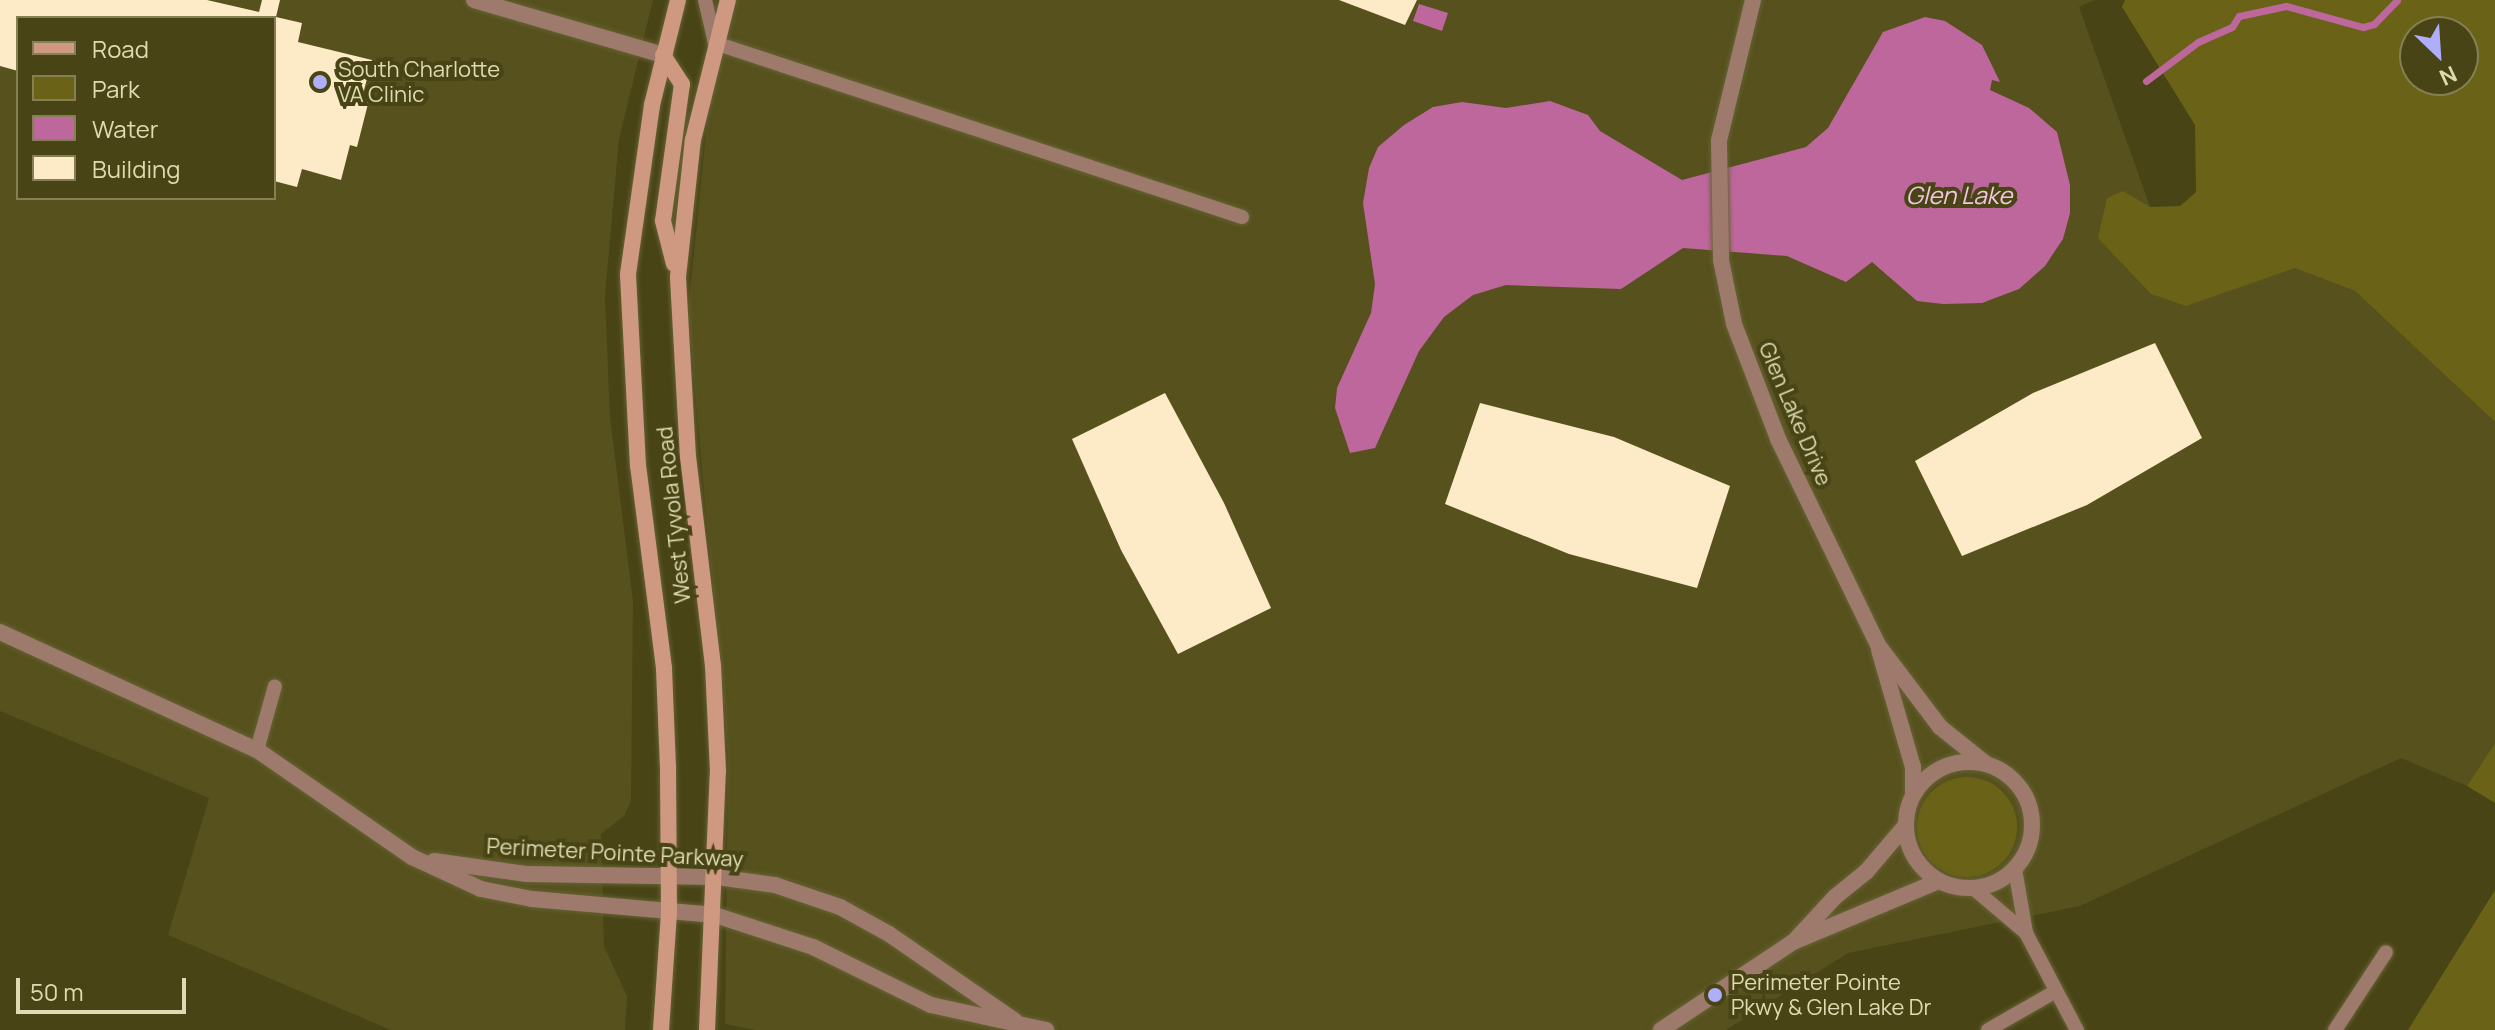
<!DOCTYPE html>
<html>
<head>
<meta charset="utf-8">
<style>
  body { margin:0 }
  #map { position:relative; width:2495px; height:1030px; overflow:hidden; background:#484415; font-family:Manrope,sans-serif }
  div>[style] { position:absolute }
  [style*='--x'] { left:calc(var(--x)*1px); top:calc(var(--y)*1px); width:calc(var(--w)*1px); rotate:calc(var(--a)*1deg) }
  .built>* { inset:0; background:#56511d }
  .green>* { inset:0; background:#6a6217 }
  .round { border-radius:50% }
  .water>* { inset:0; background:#be679d }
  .stream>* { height:7px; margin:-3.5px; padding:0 3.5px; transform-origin:3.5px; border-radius:3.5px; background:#be679d }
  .building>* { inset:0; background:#fdeac6 }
  .roads { filter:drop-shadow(0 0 2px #666234) drop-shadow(0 0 2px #666234) }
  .lane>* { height:14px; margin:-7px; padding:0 7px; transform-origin:7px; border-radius:7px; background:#9d7a6c }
  .street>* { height:16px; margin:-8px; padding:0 8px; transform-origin:8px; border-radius:8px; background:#9d7a6c }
  .street>.ring { margin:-8px; padding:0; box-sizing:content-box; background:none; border:16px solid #9d7a6c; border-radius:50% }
  .secondary>* { height:16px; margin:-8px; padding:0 8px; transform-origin:8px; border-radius:8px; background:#cf9881 }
  .dots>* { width:22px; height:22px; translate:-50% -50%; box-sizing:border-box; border:4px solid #484415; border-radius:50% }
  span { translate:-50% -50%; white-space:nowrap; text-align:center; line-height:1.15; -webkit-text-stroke:8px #484415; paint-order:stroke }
  .poi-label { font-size:22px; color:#dedbb2 }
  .left { translate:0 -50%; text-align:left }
  .street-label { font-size:22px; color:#dedbb2 }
  .water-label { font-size:24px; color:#f3c4df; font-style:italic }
  .legend { position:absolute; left:16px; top:16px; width:260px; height:184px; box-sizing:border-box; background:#484415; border:2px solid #848054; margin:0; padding:10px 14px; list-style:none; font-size:24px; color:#dedbb2 }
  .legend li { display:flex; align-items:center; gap:16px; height:40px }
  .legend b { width:40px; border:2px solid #848054 }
  .north { position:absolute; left:2399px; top:16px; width:80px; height:80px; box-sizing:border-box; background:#484415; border:2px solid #848054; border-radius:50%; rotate:155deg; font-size:22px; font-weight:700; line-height:32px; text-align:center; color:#dedbb2 }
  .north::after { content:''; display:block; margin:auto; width:28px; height:36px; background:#aeaefb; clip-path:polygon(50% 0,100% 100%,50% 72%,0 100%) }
  .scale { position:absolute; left:16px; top:978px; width:170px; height:36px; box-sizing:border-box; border:4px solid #dedbb2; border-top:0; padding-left:10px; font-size:24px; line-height:28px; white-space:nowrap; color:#dedbb2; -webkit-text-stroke:6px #484415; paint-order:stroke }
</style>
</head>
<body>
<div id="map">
  <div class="built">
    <i style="clip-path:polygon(evenodd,0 0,653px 0,619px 139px,605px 296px,610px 417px,633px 601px,631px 801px,624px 816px,601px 834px,604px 946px,627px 996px,625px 1030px,391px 1030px,168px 935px,209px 798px,0 711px,0 0,18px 18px,274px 18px,274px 198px,18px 198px,18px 18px)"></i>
    <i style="clip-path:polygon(737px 0,2094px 0,2079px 7px,2185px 305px,2295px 268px,2355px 291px,2495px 422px,2495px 743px,2467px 786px,2401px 758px,2080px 906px,1848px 953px,1726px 1030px,756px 1030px,725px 1024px,728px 755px,688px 312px,708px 113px)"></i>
  </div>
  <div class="green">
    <i style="clip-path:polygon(evenodd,2125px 0,2495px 0,2495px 422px,2355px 291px,2295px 268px,2186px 306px,2151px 294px,2098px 238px,2107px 198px,2123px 191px,2150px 207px,2180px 206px,2196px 192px,2195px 125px,2122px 7px,2125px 0,2463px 32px,2463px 80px,2415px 80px,2415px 32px,2463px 32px)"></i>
    <i style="clip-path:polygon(2495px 743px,2495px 803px,2467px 786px)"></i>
    <i class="round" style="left:1917px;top:777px;width:100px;height:100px"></i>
    <i style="clip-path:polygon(2495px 890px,2495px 1030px,2408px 1030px)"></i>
  </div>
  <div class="water">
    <i style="clip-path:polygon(1419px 4px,1448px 13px,1442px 31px,1413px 21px)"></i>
    <i style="clip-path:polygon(1925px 17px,1945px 21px,1982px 45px,2000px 82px,1992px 80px,1990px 90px,2029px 108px,2057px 132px,2070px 185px,2070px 213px,2063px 239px,2045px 266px,2019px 289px,1982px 303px,1943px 304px,1917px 301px,1872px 262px,1846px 282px,1787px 256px,1683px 248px,1621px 289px,1506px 285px,1473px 295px,1444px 317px,1419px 351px,1375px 448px,1350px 453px,1335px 408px,1337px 388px,1371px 313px,1375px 284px,1363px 203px,1369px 168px,1378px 147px,1404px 125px,1433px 107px,1462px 102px,1506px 108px,1550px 101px,1588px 115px,1600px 131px,1682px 180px,1806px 147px,1828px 128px,1883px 32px)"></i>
  </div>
  <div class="stream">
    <i style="--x:2146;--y:81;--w:65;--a:-36.9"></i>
    <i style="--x:2198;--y:42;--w:37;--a:-24"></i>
    <i style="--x:2232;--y:27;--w:13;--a:-58"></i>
    <i style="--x:2239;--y:16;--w:48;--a:-12"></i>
    <i style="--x:2286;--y:6;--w:80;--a:15.3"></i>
    <i style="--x:2363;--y:27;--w:11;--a:-15"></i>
    <i style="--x:2374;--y:24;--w:33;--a:-46"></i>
  </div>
  <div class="building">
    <i style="clip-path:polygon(0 0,207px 0,259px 12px,262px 0,280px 0,276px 17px,302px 23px,298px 42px,372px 60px,363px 94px,370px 96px,357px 147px,350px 145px,341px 180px,302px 169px,297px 187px,274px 181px,274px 18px,18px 18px,18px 71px,0 66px)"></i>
    <i style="clip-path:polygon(1339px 0,1417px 0,1405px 25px)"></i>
    <i style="clip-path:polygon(2155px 343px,2202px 438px,2087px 505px,1962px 556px,1915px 461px,2033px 393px)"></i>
    <i style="clip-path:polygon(1165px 393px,1224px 503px,1271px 608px,1178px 654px,1121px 550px,1072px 439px)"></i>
    <i style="clip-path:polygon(1480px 403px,1614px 437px,1730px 486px,1697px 588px,1569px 554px,1445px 504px)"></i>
  </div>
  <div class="roads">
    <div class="lane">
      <i style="--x:705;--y:0;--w:44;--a:76.9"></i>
      <i style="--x:715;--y:43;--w:555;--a:18.27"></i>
      <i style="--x:257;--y:750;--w:66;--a:-74.3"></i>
      <i style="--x:2015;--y:869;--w:65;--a:80.2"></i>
      <i style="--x:2026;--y:933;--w:110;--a:62.3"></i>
      <i style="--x:1973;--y:888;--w:70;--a:40.3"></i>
      <i style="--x:1988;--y:1030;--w:78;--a:-29.8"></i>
      <i style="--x:2335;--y:1030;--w:93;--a:-56.8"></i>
    </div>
    <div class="street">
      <i style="--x:474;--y:0;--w:197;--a:16.2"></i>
      <i style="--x:1753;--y:0;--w:145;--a:103.6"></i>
      <i style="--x:1719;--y:141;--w:119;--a:89"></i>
      <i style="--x:1721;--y:260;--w:65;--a:78.5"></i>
      <i style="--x:1734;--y:324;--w:125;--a:69"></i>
      <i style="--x:1779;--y:441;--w:227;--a:64.1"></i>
      <i style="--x:1878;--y:645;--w:103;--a:52.9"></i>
      <i style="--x:1940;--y:727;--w:58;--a:38.7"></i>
      <i style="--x:0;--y:632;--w:283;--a:24.7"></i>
      <i style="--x:257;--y:750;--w:188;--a:34.6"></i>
      <i style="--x:412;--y:857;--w:76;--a:24.9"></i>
      <i style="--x:481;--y:889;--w:52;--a:11.1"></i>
      <i style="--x:532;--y:899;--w:184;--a:5"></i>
      <i style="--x:715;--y:915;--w:103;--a:18.1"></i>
      <i style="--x:813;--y:947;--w:131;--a:26.2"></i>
      <i style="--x:931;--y:1005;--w:118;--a:12.3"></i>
      <i style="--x:1879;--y:650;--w:122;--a:73.8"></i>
      <i style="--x:1913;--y:767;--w:28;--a:90"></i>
      <i class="ring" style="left:1906px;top:762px;width:110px;height:110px"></i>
      <i style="--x:434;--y:861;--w:94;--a:8"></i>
      <i style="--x:527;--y:874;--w:190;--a:0.9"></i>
      <i style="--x:717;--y:877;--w:59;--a:7.9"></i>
      <i style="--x:775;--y:885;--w:69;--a:18.7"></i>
      <i style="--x:840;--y:907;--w:56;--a:28.9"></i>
      <i style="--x:889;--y:934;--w:153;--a:34.6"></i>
      <i style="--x:1797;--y:938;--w:56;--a:-47.2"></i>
      <i style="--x:1835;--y:897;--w:40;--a:-39"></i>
      <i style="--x:1866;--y:872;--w:62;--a:-49.6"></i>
      <i style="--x:1661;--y:1030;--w:159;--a:-33.7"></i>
      <i style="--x:1793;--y:942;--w:158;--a:-22.7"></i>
    </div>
    <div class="secondary">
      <i style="--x:663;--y:55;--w:35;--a:57"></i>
      <i style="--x:682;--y:84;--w:138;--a:97.9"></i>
      <i style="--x:663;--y:221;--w:44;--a:75.7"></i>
      <i style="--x:661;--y:1030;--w:117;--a:-86.1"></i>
      <i style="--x:669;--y:913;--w:145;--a:-90.4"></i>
      <i style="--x:668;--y:768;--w:100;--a:-92.3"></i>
      <i style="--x:664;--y:668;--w:204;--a:-97.3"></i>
      <i style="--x:638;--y:466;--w:192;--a:-93"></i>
      <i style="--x:628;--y:274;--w:171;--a:-81.9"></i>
      <i style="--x:652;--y:105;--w:108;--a:-76.1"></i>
      <i style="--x:707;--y:1030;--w:259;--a:-87.6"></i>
      <i style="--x:718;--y:771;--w:105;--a:-92.7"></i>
      <i style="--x:713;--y:666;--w:210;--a:-96.8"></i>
      <i style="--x:688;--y:457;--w:180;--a:-93.2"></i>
      <i style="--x:678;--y:277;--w:138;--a:-83.8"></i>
      <i style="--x:693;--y:140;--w:144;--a:-76"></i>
    </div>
  </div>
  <div class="dots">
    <i style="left:320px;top:82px;background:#aeaefb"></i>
    <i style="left:1715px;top:995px;background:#aeaefb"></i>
  </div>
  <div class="poi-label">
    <span class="left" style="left:338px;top:82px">South Charlotte<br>VA Clinic</span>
    <span class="left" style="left:1731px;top:995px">Perimeter Pointe<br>Pkwy &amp; Glen Lake Dr</span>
  </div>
  <div class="street-label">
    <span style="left:1795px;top:414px;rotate:67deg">Glen Lake Drive</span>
    <span style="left:674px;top:515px;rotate:-96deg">West Tyvola Road</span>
    <span style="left:615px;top:853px;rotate:3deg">Perimeter Pointe Parkway</span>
  </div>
  <div class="water-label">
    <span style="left:1959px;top:195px">Glen Lake</span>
  </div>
  <ul class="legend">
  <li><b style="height:10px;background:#cf9881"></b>Road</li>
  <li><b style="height:22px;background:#6a6217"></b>Park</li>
  <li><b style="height:22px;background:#be679d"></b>Water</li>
  <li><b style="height:22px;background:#fdeac6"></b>Building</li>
  </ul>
  <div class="north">N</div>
  <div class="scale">50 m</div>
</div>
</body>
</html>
